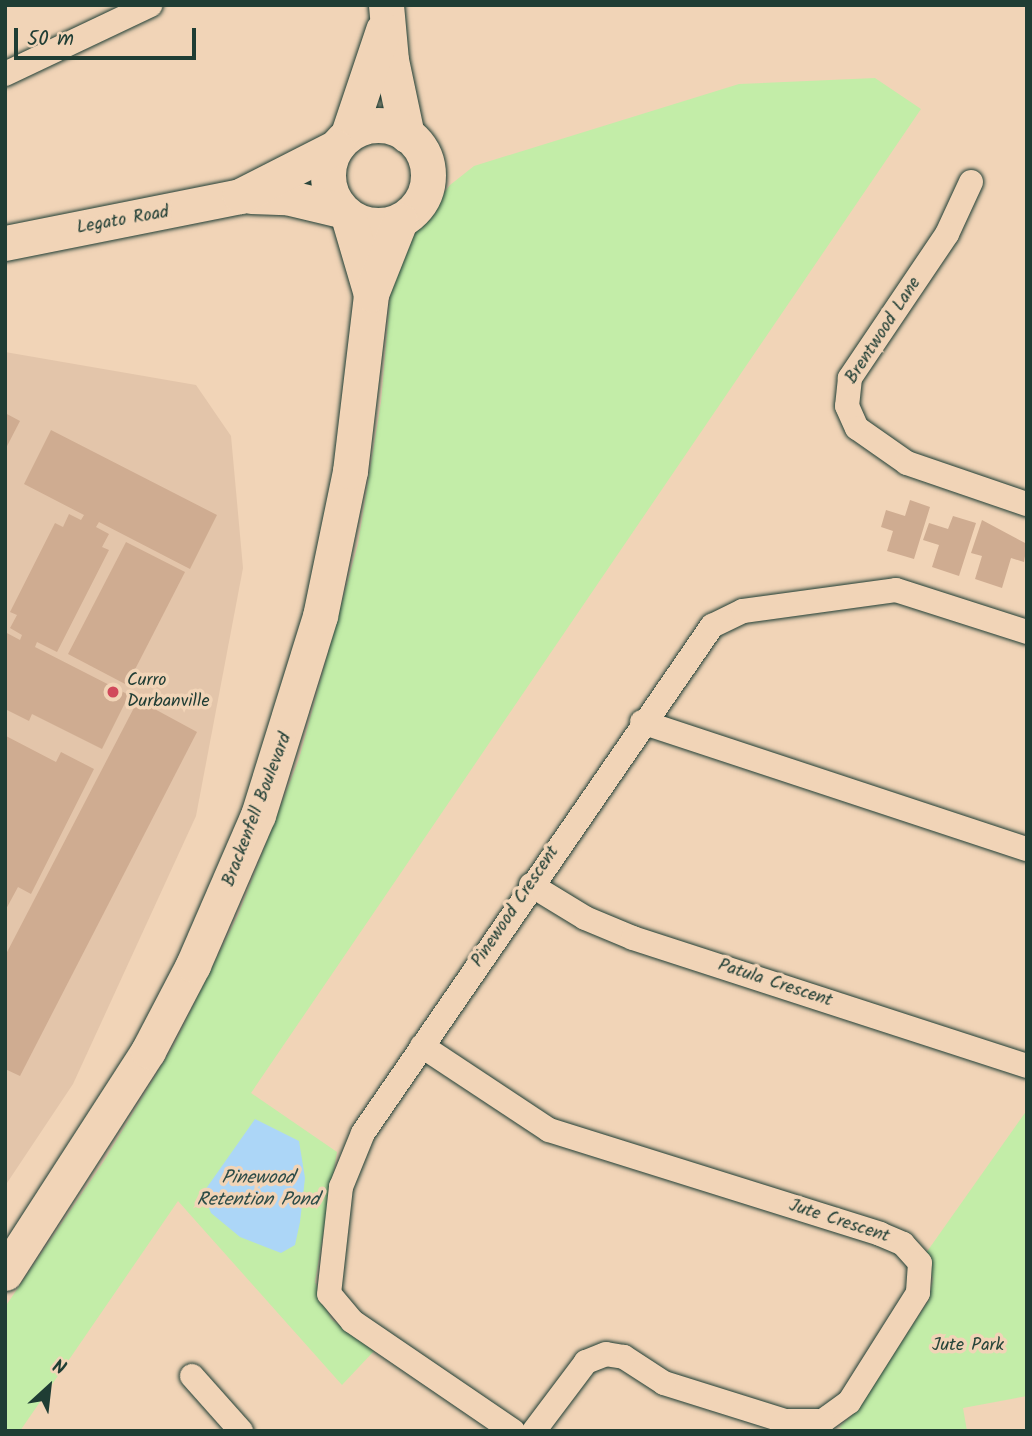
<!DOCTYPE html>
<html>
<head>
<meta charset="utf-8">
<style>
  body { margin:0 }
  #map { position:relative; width:1032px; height:1436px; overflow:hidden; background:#f1d4b7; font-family:Kalam,sans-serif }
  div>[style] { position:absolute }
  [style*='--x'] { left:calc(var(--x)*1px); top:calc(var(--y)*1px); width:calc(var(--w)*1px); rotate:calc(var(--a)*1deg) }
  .built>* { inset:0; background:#e3c5aa }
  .green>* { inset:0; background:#c3eda8 }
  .water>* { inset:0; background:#acd6f7 }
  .building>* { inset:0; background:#cfac91 }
  .roads { filter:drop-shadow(0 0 2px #1f3d34) drop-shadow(0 0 2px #1f3d34) }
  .street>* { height:24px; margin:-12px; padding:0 12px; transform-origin:12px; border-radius:12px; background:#f1d4b7 }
  .secondary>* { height:35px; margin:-17.5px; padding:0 17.5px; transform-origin:17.5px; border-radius:17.5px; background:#f1d4b7 }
  .secondary>.ring { margin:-17.5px; padding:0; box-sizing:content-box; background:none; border:35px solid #f1d4b7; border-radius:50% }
  .dots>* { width:19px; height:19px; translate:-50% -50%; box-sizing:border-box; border:4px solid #f1d4b7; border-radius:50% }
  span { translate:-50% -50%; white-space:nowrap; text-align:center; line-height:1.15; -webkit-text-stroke:7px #f1d4b7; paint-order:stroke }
  .street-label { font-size:18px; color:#1f3d34 }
  .poi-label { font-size:18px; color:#1f3d34 }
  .left { translate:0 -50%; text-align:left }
  .park-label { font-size:18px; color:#27463a }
  .water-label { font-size:19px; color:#2d4c48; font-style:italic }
  .frame { position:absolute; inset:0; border:7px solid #1f3d34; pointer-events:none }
  .north { position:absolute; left:14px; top:1352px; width:70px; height:70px; -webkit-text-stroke:5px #f1d4b7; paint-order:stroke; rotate:27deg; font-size:19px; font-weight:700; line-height:28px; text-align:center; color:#1f3d34 }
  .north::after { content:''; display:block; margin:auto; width:24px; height:32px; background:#1f3d34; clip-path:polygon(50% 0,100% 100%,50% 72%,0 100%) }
  .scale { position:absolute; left:14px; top:28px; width:182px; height:32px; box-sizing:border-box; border:4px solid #1f3d34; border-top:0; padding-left:9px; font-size:21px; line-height:24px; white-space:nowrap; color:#1f3d34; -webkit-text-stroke:5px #f1d4b7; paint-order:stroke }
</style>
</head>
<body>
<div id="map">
  <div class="built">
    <i style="clip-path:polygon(5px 352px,196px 385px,231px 436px,243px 568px,196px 816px,73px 1084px,5px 1186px)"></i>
  </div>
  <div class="green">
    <i style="clip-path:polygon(875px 78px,921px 109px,251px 1093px,337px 1152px,315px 1282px,331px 1319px,374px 1351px,342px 1385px,178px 1201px,20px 1431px,5px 1431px,5px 1307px,104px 1161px,174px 1045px,239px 913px,299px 759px,358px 544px,381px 402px,392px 275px,407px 242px,450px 185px,474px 166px,739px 84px)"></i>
    <i style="clip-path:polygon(1027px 1110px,1027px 1396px,963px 1408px,967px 1431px,845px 1431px,839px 1427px,857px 1411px,929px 1300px,933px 1279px,926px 1253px)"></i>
  </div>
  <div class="water">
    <i style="clip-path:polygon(255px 1119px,299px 1141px,305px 1178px,300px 1222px,295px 1245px,281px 1253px,240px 1237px,211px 1213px,203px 1193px)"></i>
  </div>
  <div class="building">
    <i style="clip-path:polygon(5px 413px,20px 421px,5px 450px)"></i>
    <i style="clip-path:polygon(51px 430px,217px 515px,190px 569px,99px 522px,96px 527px,109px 534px,102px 547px,109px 550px,57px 652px,37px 642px,35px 647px,129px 695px,102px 749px,32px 714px,29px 721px,5px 709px,5px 632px,20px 640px,22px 635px,10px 628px,17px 615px,10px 612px,55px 523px,63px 527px,69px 514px,81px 520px,84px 515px,24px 484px)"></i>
    <i style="clip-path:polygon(910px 500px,930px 507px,914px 559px,887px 551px,893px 531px,881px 527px,886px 510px,905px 516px)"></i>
    <i style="clip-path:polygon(953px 516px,976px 523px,959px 576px,932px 567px,939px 545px,923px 540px,929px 523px,948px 529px)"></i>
    <i style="clip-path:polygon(982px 520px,1027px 544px,1024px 562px,1011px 558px,1002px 588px,975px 579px,982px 556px,971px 553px)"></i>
    <i style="clip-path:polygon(126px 542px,185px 572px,127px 685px,68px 654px)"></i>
    <i style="clip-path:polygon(138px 700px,197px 732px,20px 1076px,5px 1069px,5px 956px)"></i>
    <i style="clip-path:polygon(6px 736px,56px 762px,61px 752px,94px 769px,31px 894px,18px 887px,5px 911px)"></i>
  </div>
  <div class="roads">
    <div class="street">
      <i style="--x:5;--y:74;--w:161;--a:-25.4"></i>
      <i style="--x:971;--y:182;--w:57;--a:114.8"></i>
      <i style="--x:947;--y:234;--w:174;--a:124"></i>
      <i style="--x:850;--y:378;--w:28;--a:96"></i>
      <i style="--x:847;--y:406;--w:24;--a:66"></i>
      <i style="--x:857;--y:428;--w:61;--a:35"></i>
      <i style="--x:907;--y:463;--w:127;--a:18.9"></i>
      <i style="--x:642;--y:722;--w:405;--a:18.3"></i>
      <i style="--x:531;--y:885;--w:63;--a:31.4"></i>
      <i style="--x:585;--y:918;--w:52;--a:22.6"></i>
      <i style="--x:633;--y:938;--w:414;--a:18"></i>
      <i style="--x:422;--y:1046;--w:152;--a:33.5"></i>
      <i style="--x:549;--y:1130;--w:347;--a:17.4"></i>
      <i style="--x:880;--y:1234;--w:25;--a:23"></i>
      <i style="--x:903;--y:1244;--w:25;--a:48"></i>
      <i style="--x:920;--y:1263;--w:30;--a:94"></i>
      <i style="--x:918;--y:1293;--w:129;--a:122.3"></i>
      <i style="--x:849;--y:1402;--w:32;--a:144"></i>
      <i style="--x:823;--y:1421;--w:38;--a:180"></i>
      <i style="--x:785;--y:1421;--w:127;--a:-162.6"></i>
      <i style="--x:664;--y:1383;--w:48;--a:-147"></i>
      <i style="--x:624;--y:1357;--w:18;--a:-171"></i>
      <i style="--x:606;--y:1354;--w:22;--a:158"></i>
      <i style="--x:586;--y:1362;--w:86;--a:127"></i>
      <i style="--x:192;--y:1376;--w:74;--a:48.3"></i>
      <i style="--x:513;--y:1431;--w:195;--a:-145.7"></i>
      <i style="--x:352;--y:1321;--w:35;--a:-130"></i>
      <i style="--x:329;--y:1294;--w:108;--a:-83.6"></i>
      <i style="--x:341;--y:1187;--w:58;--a:-67.8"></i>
      <i style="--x:363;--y:1133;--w:616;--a:-55.46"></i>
      <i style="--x:712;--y:626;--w:34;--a:-26"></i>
      <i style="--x:743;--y:611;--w:154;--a:-7.8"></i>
      <i style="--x:896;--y:590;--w:138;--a:17.8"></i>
    </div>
    <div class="secondary">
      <i style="--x:386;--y:5;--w:55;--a:84.8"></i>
      <i style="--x:391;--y:60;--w:77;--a:78"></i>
      <i class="ring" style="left:328px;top:125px;width:65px;height:65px"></i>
      <i style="--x:348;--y:134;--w:110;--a:-71.4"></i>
      <i style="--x:251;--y:196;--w:35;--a:2"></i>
      <i style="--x:286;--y:197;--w:56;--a:13.5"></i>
      <i style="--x:348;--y:216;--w:81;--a:73.6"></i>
      <i style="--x:5;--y:243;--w:240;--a:-11.3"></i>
      <i style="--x:240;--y:196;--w:108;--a:-27"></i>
      <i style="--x:5;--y:1273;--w:264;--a:-57.2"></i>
      <i style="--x:148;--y:1051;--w:97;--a:-62.4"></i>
      <i style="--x:193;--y:965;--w:163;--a:-66.6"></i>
      <i style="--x:258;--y:815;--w:208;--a:-72.7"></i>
      <i style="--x:320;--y:616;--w:148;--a:-78.3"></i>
      <i style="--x:350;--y:471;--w:178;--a:-83.2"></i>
      <i style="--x:371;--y:294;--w:79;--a:-68.3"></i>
    </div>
  </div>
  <div class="dots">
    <i style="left:113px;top:692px;background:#d1495b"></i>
  </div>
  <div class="street-label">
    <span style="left:123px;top:221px;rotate:-10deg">Legato Road</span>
    <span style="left:884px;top:331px;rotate:-57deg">Brentwood Lane</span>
    <span style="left:258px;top:810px;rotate:-69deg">Brackenfell Boulevard</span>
    <span style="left:516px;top:907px;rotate:-56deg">Pinewood Crescent</span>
    <span style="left:775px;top:984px;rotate:18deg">Patula Crescent</span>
    <span style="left:839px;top:1222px;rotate:18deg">Jute Crescent</span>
  </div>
  <div class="poi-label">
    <span class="left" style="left:127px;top:692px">Curro<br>Durbanville</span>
  </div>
  <div class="park-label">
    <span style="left:968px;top:1346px">Jute Park</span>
  </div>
  <div class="water-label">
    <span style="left:258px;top:1190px">Pinewood<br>Retention Pond</span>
  </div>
  <div class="frame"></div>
  <div class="north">N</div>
  <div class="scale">50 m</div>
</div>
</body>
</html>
